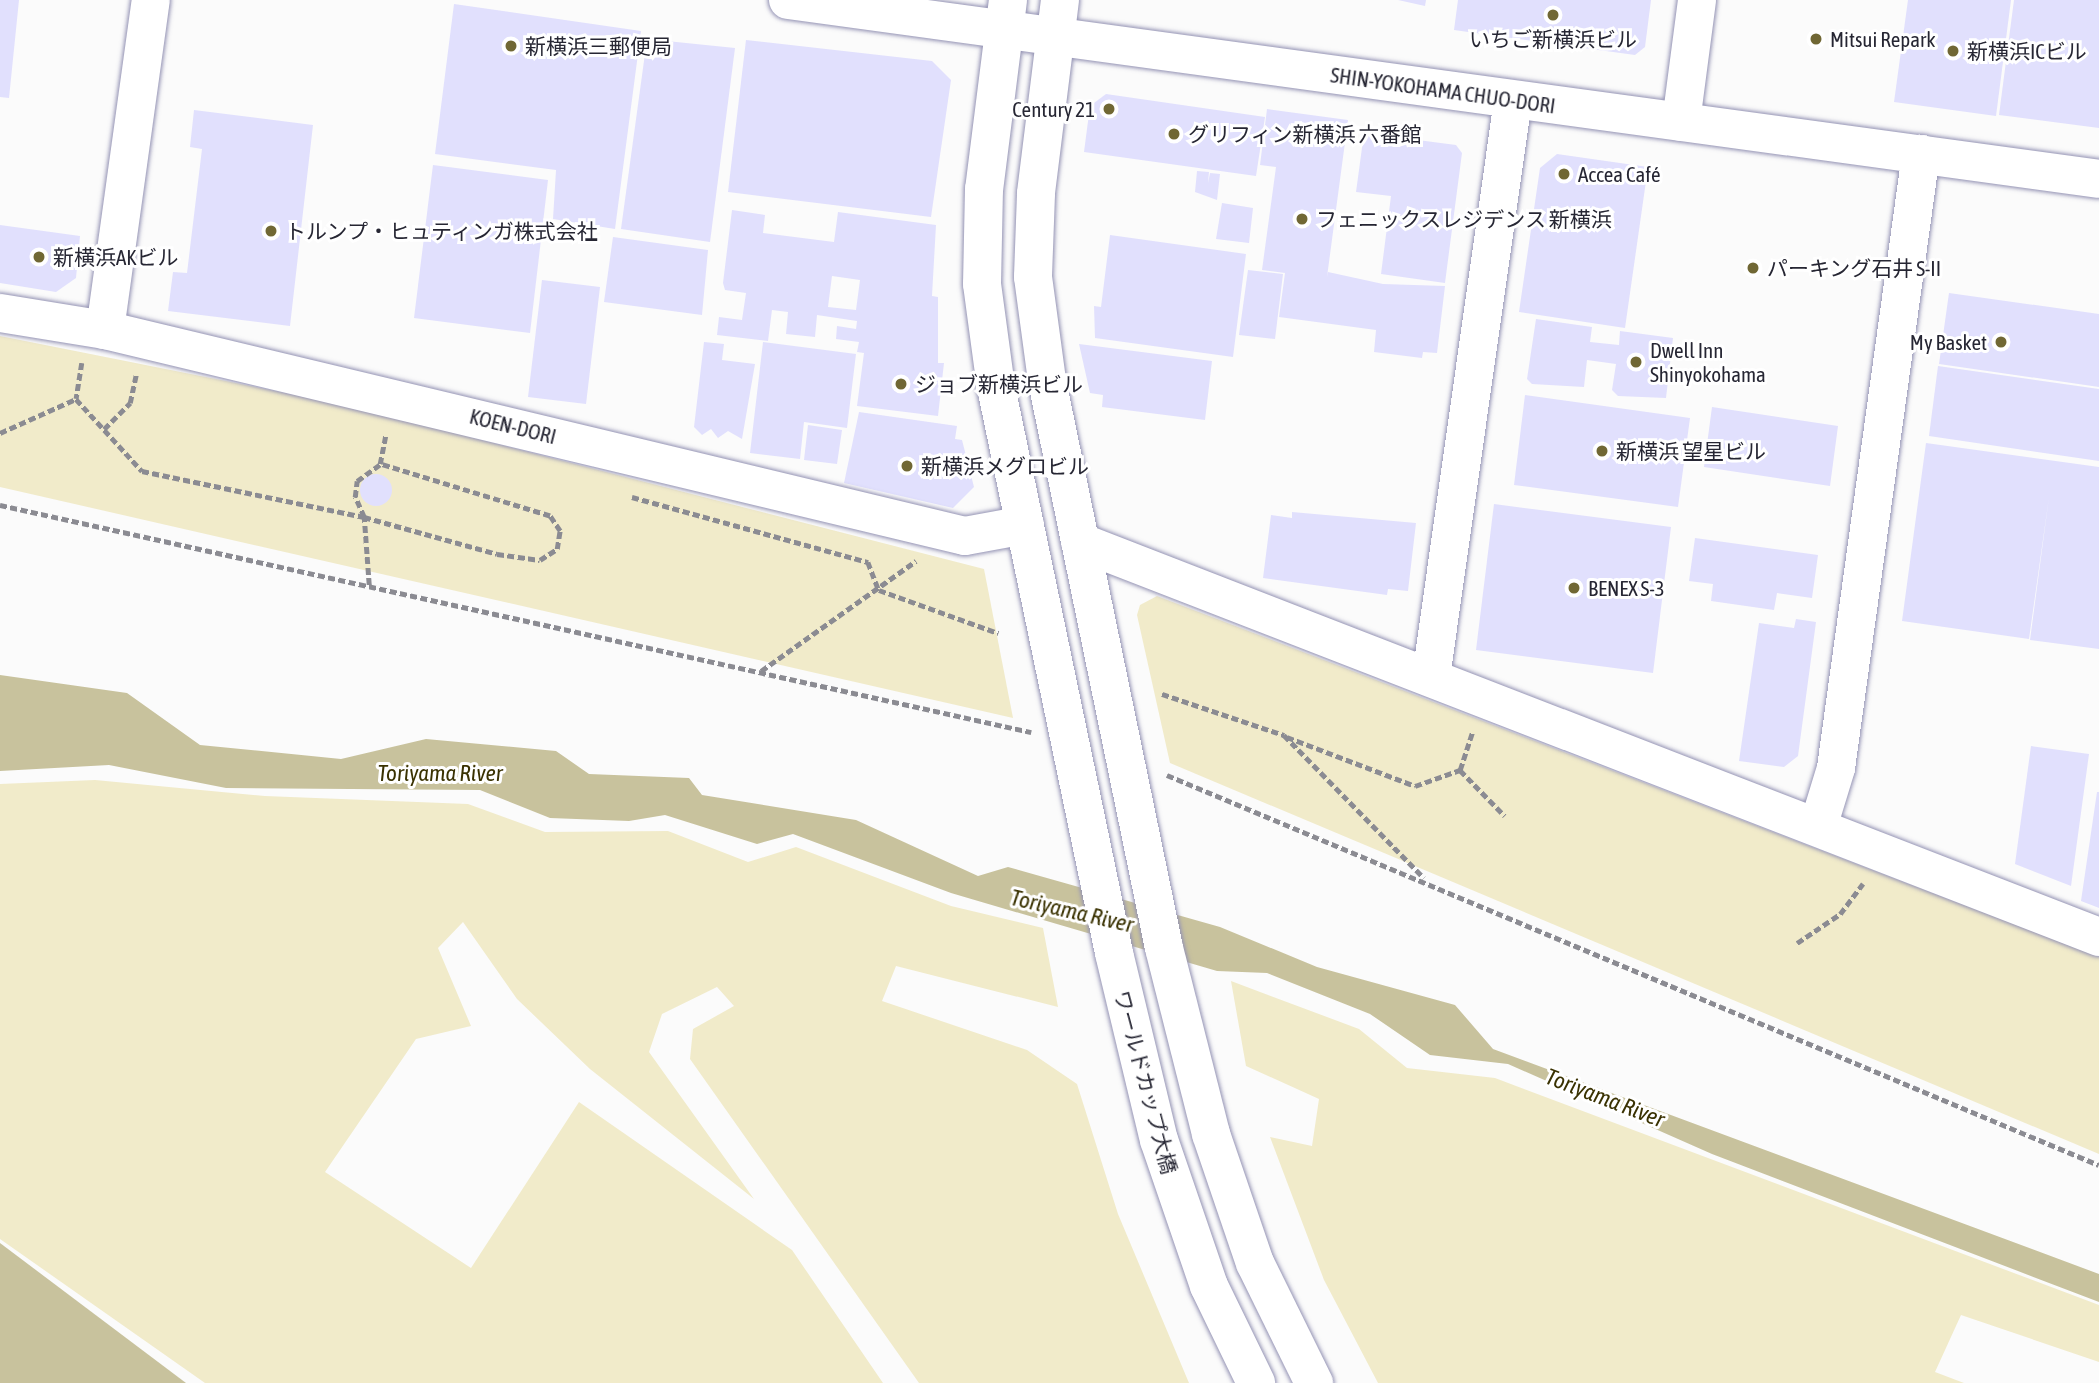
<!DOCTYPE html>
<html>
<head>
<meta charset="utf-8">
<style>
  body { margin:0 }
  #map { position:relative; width:2099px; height:1383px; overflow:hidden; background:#fbfbfb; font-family:"Asap Condensed","Noto Sans JP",sans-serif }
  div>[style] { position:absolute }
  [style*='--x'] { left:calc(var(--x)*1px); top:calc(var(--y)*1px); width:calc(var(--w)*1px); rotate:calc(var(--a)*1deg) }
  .green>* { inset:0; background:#f1ebca }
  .water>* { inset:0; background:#c8c29d }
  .building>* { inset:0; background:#e1e0fd }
  .round { border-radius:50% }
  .path>* { height:4.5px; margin-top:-2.25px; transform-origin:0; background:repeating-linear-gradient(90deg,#8b8b92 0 7px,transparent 0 10.5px) }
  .roads { filter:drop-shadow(0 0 2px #9493b4) drop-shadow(0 0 2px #9493b4) }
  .street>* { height:38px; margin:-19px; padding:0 19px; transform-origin:19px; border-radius:19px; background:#fff }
  .secondary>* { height:38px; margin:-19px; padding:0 19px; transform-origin:19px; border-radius:19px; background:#fff }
  .dots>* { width:19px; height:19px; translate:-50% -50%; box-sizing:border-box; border:4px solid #fff; border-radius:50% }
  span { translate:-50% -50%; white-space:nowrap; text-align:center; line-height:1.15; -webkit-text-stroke:6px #fff; paint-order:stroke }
  .poi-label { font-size:21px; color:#262633 }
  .left { translate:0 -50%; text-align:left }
  .right { translate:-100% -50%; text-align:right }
  .street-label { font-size:21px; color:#262633 }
  .water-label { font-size:23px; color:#3a3202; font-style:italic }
</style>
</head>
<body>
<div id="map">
  <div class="green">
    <i style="clip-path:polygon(0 336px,341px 404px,984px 569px,1013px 718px,0 487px)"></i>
    <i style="clip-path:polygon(1157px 596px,2099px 957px,2099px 1154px,1170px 763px,1137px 615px,1140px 605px)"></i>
    <i style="clip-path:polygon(95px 780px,265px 796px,468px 804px,545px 832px,668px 831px,748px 862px,796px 847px,951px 906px,1043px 928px,1058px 1007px,896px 966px,882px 1001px,1027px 1050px,1077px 1084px,1118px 1214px,1189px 1383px,919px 1383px,690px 1059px,693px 1029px,734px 1006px,717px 987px,662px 1014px,649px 1052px,754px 1199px,590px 1069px,517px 999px,463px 922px,438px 948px,471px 1026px,416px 1039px,325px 1172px,471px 1268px,579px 1102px,792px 1250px,883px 1383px,205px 1383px,0 1239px,0 784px)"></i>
    <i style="clip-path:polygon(1231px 981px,1359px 1029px,1407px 1068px,1495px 1078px,2099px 1305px,2099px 1362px,1961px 1315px,1935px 1372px,1964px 1383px,1378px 1383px,1324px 1280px,1270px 1137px,1312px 1146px,1319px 1099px,1246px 1066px)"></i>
  </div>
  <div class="water">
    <i style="clip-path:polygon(0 675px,127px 693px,200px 745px,341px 759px,426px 739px,556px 751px,589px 774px,689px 778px,702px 795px,856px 820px,978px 876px,1008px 867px,1220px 927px,1317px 967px,1455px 1005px,1493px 1049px,2099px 1274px,2099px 1302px,1712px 1154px,1508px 1064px,1430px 1055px,1370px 1014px,1267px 973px,1217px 971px,951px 893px,793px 834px,757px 844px,665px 815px,629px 821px,550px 818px,480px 790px,226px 788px,109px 765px,0 771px)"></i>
    <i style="clip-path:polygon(0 1243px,186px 1383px,0 1383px)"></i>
  </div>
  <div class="building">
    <i style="clip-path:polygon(0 0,19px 0,9px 98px,0 97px)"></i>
    <i style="clip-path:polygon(1398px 0,1426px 0,1425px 6px)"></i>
    <i style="clip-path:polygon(1458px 0,1651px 0,1645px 47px,1635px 55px,1454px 30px)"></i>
    <i style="clip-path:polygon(1908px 0,2011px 0,1996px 116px,1894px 102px)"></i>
    <i style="clip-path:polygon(2014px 0,2099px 0,2099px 128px,1999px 115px)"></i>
    <i style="clip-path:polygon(454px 4px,641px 31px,615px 229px,553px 219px,556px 170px,435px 154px)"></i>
    <i style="clip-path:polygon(647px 39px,735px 48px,710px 242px,621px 229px)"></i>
    <i style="clip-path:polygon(746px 40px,932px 61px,951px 80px,931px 217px,728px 192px)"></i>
    <i style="clip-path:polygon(1106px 94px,1265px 117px,1256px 176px,1084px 152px,1090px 106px)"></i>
    <i style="clip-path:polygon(1267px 109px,1348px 120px,1327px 277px,1328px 272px,1383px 284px,1445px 286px,1437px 353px,1423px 352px,1422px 358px,1374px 352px,1376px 330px,1279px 317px,1285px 273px,1262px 270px,1276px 167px,1260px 165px)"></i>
    <i style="clip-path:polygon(194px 110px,313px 125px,290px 326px,168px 311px,173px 272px,187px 273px,202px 149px,190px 147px)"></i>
    <i style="clip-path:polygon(1364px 133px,1456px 145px,1462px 153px,1445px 283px,1381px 274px,1391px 196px,1356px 192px)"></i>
    <i style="clip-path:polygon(1557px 154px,1648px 167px,1625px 328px,1519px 312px,1540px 168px)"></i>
    <i style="clip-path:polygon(433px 165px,548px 180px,530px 333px,414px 318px)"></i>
    <i style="clip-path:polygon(1197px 171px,1209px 172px,1208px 183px,1210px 173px,1220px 174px,1217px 200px,1195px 192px)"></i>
    <i style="clip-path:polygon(1222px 203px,1253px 208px,1249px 243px,1216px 239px)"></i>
    <i style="clip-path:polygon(evenodd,732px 210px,765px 215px,763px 233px,834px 242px,838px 212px,936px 225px,932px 296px,938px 297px,938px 363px,944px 363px,938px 416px,857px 406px,864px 353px,857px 352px,859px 342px,836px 339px,837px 326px,856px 329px,857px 321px,817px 315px,815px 337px,786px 334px,788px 312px,772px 310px,768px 341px,717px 335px,719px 317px,742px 320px,746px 293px,725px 290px,723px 283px,732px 210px,832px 276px,860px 280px,856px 310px,828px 307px,832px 276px)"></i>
    <i style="clip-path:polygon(0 225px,80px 236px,76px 278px,56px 292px,0 283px)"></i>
    <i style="clip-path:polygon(1110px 235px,1246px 254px,1233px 357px,1095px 338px,1094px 306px,1101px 307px)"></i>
    <i style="clip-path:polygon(613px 237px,708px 250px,702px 315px,604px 302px)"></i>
    <i style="clip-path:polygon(1248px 270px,1283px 274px,1275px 339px,1239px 335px)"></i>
    <i style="clip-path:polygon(542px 280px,600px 287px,586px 404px,528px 397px)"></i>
    <i style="clip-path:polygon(1949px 293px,2099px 314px,2099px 387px,1939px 364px)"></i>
    <i style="clip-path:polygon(1536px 319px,1592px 327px,1590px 342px,1619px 345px,1620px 331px,1673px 338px,1666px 398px,1618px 396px,1612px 390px,1616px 364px,1587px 360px,1584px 387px,1532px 384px,1527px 379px)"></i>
    <i style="clip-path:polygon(704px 342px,724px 344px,722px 360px,755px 364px,742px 439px,728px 431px,718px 438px,711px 429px,702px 435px,694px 427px)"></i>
    <i style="clip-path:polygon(763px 342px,856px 354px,847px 428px,804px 422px,800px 459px,750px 453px)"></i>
    <i style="clip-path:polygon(1079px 344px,1212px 361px,1205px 420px,1102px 407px,1103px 395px,1090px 393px)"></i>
    <i style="clip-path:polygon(1938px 366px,2099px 389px,2099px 461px,1929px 436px)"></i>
    <i style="clip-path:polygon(1525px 395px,1690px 418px,1678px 507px,1514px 485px)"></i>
    <i style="clip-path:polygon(1712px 407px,1838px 426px,1830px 486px,1704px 467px)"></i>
    <i style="clip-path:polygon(859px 412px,957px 426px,955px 439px,962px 440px,974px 487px,953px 508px,844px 483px)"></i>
    <i style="clip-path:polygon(808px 425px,842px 430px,837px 464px,804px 460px)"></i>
    <i style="clip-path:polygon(1926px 443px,2099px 467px,2099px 649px,2030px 640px,2049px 497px,2029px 639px,1902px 621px)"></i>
    <i class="round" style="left:360px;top:474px;width:32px;height:32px"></i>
    <i style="clip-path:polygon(1494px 504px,1671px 527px,1653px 673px,1476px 650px)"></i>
    <i style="clip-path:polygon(1292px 512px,1416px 523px,1408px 591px,1388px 589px,1387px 595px,1263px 578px,1271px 515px,1292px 518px)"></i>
    <i style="clip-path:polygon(1695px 538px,1818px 555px,1812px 598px,1777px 593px,1774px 610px,1711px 601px,1713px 584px,1689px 581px)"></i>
    <i style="clip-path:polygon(1796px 619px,1816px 622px,1798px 756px,1784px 767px,1739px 761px,1759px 623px,1794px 628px)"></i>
    <i style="clip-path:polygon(2031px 746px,2089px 754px,2071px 886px,2015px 864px)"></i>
    <i style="clip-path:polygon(2097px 792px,2099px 792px,2099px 908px,2081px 901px)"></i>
  </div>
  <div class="path">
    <i style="--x:82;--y:363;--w:36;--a:99"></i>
    <i style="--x:76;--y:399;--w:98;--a:47.5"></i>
    <i style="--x:142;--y:471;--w:227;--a:11.7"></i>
    <i style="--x:364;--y:517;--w:138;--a:15.5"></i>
    <i style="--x:497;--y:554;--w:43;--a:7.9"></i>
    <i style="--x:540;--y:560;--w:20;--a:-33"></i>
    <i style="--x:557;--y:549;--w:18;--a:-81"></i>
    <i style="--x:560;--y:531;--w:18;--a:-124"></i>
    <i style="--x:550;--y:516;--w:178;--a:-163"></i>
    <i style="--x:380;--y:464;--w:31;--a:-79"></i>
    <i style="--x:104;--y:429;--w:37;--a:-45"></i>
    <i style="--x:130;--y:403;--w:29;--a:-78"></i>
    <i style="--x:0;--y:433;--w:83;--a:-24.1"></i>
    <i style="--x:632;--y:497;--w:245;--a:15.4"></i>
    <i style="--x:868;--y:562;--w:30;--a:69"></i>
    <i style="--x:879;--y:590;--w:127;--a:19.9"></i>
    <i style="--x:0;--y:505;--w:1056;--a:12.42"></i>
    <i style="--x:369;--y:585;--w:68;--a:-94.2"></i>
    <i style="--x:364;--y:517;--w:22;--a:-114"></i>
    <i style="--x:355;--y:497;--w:16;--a:-83"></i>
    <i style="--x:357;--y:481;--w:29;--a:-36"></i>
    <i style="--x:761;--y:671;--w:190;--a:-35.4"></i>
    <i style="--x:1162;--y:694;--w:129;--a:18.6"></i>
    <i style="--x:1284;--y:735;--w:200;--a:45.6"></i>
    <i style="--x:1287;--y:737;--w:137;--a:20.9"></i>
    <i style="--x:1415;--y:786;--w:48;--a:-19.6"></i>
    <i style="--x:1460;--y:770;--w:40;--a:-72"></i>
    <i style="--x:1460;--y:770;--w:64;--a:45.6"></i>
    <i style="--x:1167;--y:775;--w:1010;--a:22.71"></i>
    <i style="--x:1797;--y:943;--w:52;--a:-34"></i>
    <i style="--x:1840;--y:914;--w:38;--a:-53"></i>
  </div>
  <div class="roads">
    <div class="street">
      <i style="--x:0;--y:313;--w:106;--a:9.2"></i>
      <i style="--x:105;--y:330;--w:884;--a:13.47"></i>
      <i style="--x:965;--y:536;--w:61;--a:-10.4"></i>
      <i style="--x:1080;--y:542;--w:1093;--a:21.19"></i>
    </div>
    <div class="secondary">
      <i style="--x:788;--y:0;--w:1323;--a:7.77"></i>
      <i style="--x:1008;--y:0;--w:191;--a:97.2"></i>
      <i style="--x:984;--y:189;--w:95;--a:91.2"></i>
      <i style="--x:982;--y:284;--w:104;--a:82.3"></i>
      <i style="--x:996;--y:387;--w:578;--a:78.22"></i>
      <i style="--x:1114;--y:953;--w:192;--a:76.5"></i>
      <i style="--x:1159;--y:1140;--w:154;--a:71.1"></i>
      <i style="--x:1209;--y:1286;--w:108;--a:64.1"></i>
      <i style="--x:1060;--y:0;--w:195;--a:97.1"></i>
      <i style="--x:1036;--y:194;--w:83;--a:92.1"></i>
      <i style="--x:1033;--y:277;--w:105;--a:82.3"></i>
      <i style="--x:1047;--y:381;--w:579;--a:78.34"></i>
      <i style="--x:1164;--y:948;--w:192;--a:75.8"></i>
      <i style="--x:1211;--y:1134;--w:136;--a:71.2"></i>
      <i style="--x:1255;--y:1263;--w:134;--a:63.8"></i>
      <i style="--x:1681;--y:122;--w:123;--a:-82.5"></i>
      <i style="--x:105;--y:330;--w:333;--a:-82.1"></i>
      <i style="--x:1431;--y:677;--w:583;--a:-81.91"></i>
      <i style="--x:1818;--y:827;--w:62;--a:-73"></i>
      <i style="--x:1836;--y:768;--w:620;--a:-82.12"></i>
    </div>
  </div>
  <div class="dots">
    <i style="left:1553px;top:15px;background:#706734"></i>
    <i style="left:1816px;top:39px;background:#706734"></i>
    <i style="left:511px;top:46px;background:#706734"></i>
    <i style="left:1953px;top:51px;background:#706734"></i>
    <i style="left:1109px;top:109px;background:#706734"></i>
    <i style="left:1174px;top:134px;background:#706734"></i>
    <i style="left:1564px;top:174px;background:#706734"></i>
    <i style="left:1302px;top:219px;background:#706734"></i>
    <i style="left:271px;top:231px;background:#706734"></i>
    <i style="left:39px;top:257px;background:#706734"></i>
    <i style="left:1753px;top:268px;background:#706734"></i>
    <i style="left:2001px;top:342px;background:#706734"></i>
    <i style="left:1636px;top:362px;background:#706734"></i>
    <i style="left:901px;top:384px;background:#706734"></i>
    <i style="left:1602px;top:451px;background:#706734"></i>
    <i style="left:907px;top:466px;background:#706734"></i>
    <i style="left:1574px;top:588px;background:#706734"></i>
  </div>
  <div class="poi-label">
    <span style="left:1553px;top:39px">いちご新横浜ビル</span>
    <span class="left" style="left:1830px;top:39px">Mitsui Repark</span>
    <span class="left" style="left:525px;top:46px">新横浜三郵便局</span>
    <span class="left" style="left:1967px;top:51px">新横浜ICビル</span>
    <span class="right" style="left:1095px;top:109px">Century 21</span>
    <span class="left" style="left:1188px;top:134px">グリフィン新横浜 六番館</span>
    <span class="left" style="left:1578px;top:174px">Accea Café</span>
    <span class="left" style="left:1316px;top:219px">フェニックスレジデンス 新横浜</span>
    <span class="left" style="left:285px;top:231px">トルンプ・ヒュティンガ株式会社</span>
    <span class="left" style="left:53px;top:257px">新横浜AKビル</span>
    <span class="left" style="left:1767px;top:268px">パーキング石井 S-II</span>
    <span class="right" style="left:1987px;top:342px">My Basket</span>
    <span class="left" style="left:1650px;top:362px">Dwell Inn<br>Shinyokohama</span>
    <span class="left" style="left:915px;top:384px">ジョブ新横浜ビル</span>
    <span class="left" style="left:1616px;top:451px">新横浜 望星ビル</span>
    <span class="left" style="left:921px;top:466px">新横浜メグロビル</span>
    <span class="left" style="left:1588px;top:588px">BENEX S-3</span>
  </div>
  <div class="street-label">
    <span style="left:1443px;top:90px;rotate:8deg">SHIN-YOKOHAMA CHUO-DORI</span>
    <span style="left:513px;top:426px;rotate:14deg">KOEN-DORI</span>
    <span style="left:1146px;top:1082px;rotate:75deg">ワールドカップ大橋</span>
  </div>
  <div class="water-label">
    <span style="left:440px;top:773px">Toriyama River</span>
    <span style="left:1072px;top:911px;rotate:13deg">Toriyama River</span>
    <span style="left:1605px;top:1098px;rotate:21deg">Toriyama River</span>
  </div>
</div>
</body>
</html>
